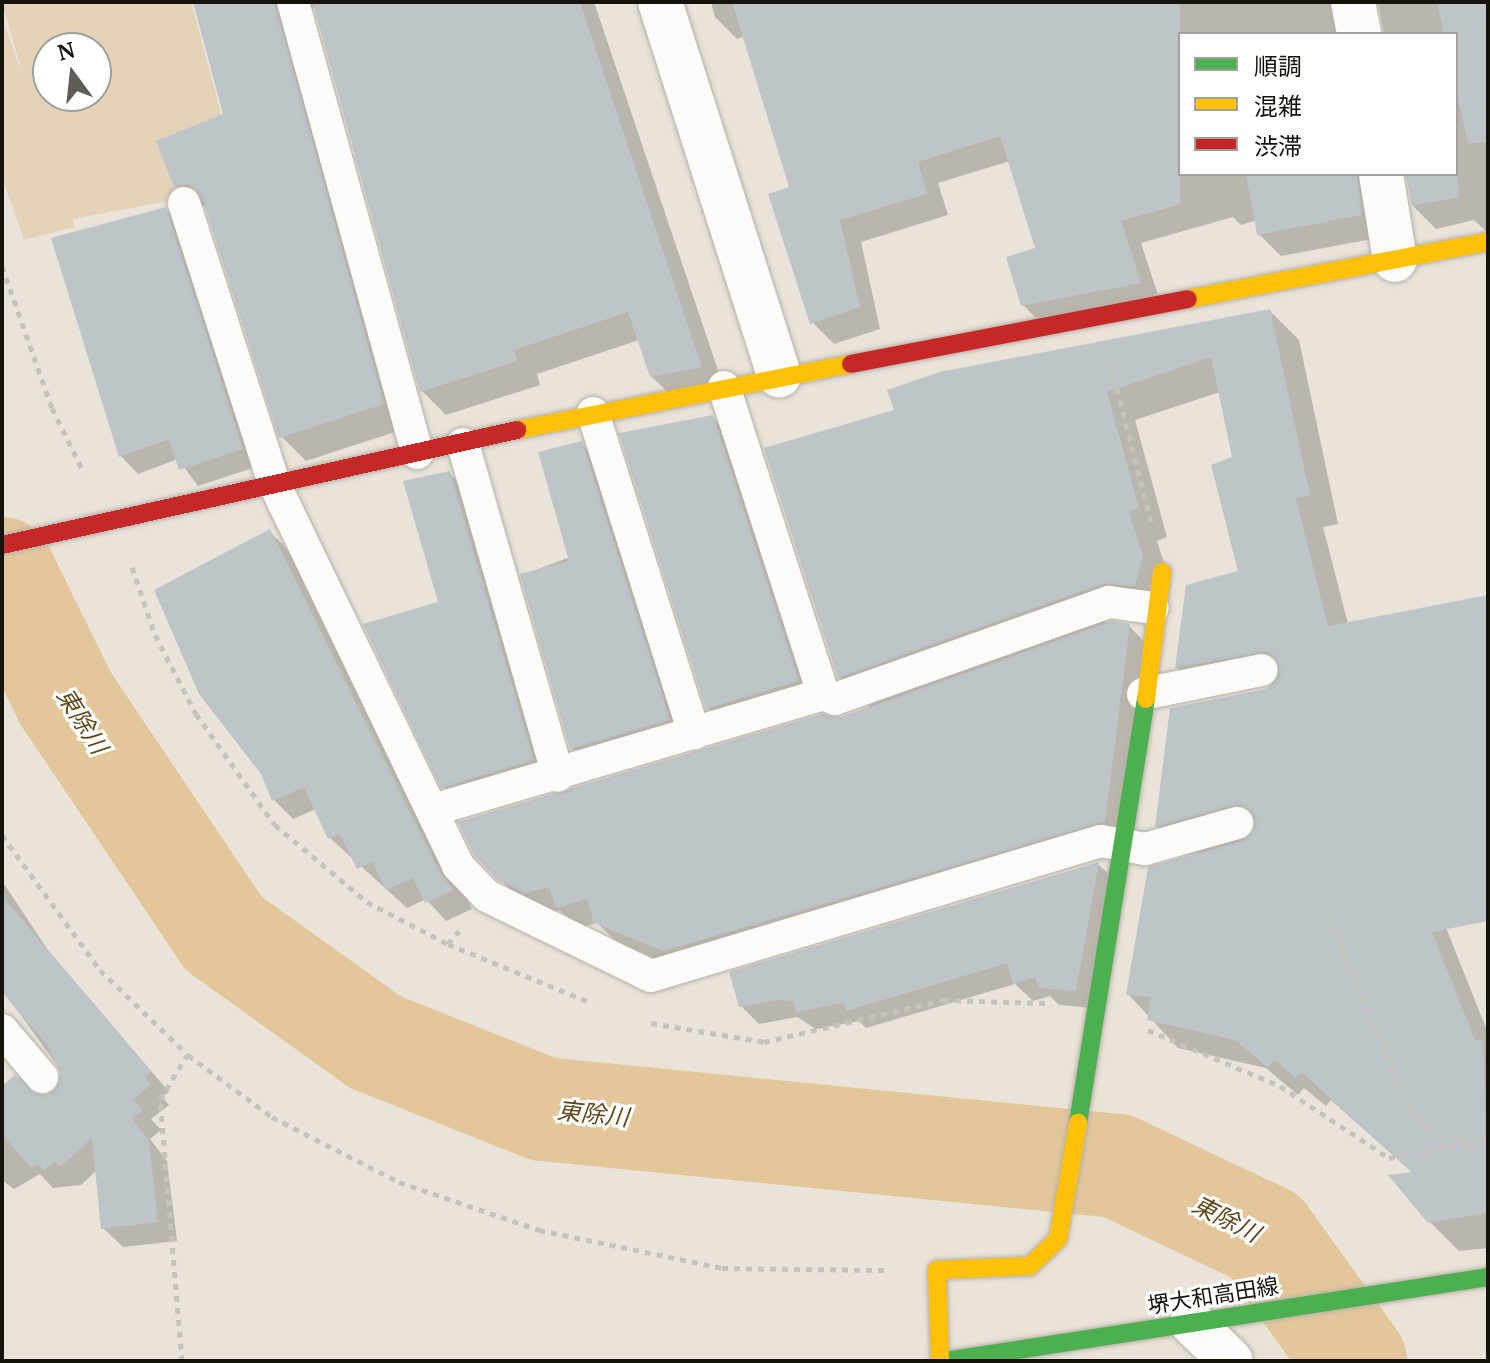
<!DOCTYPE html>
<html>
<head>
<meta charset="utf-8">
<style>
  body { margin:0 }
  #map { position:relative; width:1490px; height:1363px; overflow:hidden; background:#e9e3d9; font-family:"PT Serif","Noto Sans JP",serif }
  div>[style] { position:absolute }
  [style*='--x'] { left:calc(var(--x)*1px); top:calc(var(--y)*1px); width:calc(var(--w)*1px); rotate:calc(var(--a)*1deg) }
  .green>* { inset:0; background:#e4d3b9 }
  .shadow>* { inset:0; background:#0003 }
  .river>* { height:104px; margin:-52px; padding:0 52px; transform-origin:52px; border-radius:52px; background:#e3c79b }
  .building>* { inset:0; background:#bec5c9 }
  .path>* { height:5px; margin-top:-2.5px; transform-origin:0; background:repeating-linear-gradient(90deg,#c6c3bf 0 6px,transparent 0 12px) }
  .roads { filter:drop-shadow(0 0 2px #b5b0a8) drop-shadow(0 0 2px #b5b0a8) }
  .lane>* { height:32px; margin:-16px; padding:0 16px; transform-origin:16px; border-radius:16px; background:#fcfbf9 }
  .street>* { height:44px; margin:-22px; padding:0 22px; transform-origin:22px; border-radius:22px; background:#fcfbf9 }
  .fast>* { height:18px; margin:-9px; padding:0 9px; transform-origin:9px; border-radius:9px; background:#4caf50 }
  .slow>* { height:18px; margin:-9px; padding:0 9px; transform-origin:9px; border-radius:9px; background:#ffc107 }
  .jam>* { height:18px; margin:-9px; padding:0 9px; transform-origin:9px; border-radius:9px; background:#c62828 }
  span { translate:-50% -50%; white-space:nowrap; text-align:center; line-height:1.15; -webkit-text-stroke:6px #fff; paint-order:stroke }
  .street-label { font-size:22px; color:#16120c }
  .water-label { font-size:24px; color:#61481b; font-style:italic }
  .frame { position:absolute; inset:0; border:4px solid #16120c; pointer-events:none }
  .legend { position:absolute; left:1178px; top:32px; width:280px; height:144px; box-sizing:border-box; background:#fff; border:2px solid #a2a09e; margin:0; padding:10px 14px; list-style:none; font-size:24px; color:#16120c }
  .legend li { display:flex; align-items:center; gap:16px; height:40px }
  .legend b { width:40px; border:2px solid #a2a09e }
  .north { position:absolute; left:32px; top:32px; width:80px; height:80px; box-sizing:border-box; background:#fff; border:2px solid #a2a09e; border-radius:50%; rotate:345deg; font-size:22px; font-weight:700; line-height:32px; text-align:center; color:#16120c }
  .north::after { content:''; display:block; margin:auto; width:28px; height:36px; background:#605b54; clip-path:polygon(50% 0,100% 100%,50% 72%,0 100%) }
</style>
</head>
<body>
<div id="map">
  <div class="green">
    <i style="clip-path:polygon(evenodd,2px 2px,191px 2px,241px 187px,73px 219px,74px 227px,24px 240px,2px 177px,2px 18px,24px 79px,2px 2px,48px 48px,96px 48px,96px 96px,48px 96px,48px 48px)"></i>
  </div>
  <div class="shadow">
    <i style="clip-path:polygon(194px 2px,594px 2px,725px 391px,676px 400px,651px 376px,639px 340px,537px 374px,540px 385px,446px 415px,422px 391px,314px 6px,298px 32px,407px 428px,306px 461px,281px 436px,208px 209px,176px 186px,225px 116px)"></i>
    <i style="clip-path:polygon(711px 2px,1365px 2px,1351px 34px,1180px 34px,1180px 174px,1396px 174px,1383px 237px,1281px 256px,1259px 234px,1257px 220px,1241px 225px,1233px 217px,1141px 243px,1161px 304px,1045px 327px,1023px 305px,1038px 249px,1010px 161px,938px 183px,948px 215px,861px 242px,880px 329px,834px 344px,812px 322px,792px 188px,745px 36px,737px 39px,715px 17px)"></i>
    <i style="clip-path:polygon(1378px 2px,1488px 2px,1488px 233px,1474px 220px,1436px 229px,1414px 207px,1406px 174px,1456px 174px,1456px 34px,1384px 34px)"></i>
    <i style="clip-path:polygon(165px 209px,182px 227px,259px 466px,198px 486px,178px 459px,138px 474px,121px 456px)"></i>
    <i style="clip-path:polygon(1270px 311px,1299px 340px,1338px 524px,1323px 527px,1348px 624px,1488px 597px,1488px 906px,1400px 812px,1488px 1033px,1488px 1248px,1459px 1251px,1430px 1222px,1414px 1174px,1331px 1100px,1326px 1106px,1304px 1088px,1298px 1095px,1266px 1068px,1178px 1048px,1128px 994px,1218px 850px,1185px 855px,1157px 826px,1273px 684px,1206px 696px,1177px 667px,1241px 572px,1234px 458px,1220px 392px,1135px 420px,1167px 537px,1157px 541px,1171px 586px,1104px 622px,1129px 626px,1150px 647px,1125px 843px,686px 971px,618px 943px,597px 923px,578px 928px,560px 910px,547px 913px,522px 901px,475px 854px,871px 708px,840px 677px,766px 449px)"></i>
    <i style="clip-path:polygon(713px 418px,731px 436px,816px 700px,727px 726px,708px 708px)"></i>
    <i style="clip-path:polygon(581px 443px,599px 461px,686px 737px,590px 766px,572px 748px,522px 575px,573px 556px)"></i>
    <i style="clip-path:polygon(449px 473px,467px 490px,550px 777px,461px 804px,443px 786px,441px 603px)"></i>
    <i style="clip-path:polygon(270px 532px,289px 551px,472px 909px,446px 921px,426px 899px,407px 908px,330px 838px,316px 809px,293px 819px,274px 800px)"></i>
    <i style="clip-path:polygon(1098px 864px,1116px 881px,1094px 1008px,1059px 1005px,1050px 996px,1033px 1001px,1015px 984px,866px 1028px,859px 1021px,816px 1029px,797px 1017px,759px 1024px,741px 1006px)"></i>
    <i style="clip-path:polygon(2px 881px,48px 950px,169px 1092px,162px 1097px,169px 1105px,151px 1119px,161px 1130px,150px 1139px,167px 1161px,177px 1241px,123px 1247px,103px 1228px,97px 1170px,81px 1185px,53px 1188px,40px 1174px,14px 1189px,2px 1180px,2px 1087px,45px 1098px,62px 1072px,2px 989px)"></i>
  </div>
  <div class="river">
    <i style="--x:2;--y:569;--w:145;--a:63.8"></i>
    <i style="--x:66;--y:699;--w:282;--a:56.1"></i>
    <i style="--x:223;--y:933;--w:187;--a:35.6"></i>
    <i style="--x:375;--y:1042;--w:181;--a:21.7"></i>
    <i style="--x:543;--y:1109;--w:577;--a:5.67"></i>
    <i style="--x:1117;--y:1166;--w:164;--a:25.3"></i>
    <i style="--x:1265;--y:1236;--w:154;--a:54.2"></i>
  </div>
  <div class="building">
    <i style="clip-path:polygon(193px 2px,275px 2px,384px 404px,279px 438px,202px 197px,189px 185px,174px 187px,156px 141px,223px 114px)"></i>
    <i style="clip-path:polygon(313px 2px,580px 2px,702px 367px,650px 377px,628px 312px,514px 350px,517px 361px,420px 392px)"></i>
    <i style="clip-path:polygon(732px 2px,1180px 2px,1180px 204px,1121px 221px,1141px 283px,1021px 306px,1006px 257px,1035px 248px,1000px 136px,918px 162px,927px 194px,840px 220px,860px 307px,810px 324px,768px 194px,789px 187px)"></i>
    <i style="clip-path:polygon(1437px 2px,1488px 2px,1488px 142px,1468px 144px,1456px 89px,1456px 34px,1444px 34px)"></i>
    <i style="clip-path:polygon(1246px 174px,1357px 174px,1362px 215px,1257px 235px)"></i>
    <i style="clip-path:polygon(1406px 174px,1457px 174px,1459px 197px,1412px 206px)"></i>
    <i style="clip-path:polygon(166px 207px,243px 449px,179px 470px,169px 439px,119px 457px,51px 238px)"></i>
    <i style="clip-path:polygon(1270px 309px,1310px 495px,1296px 498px,1328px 626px,1488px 595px,1488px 921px,1432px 932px,1475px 1040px,1483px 1039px,1488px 1213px,1428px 1223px,1388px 1175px,1412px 1172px,1301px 1072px,1296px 1078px,1274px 1060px,1268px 1068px,1235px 1040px,1147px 1020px,1151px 997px,1126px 995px,1148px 867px,1242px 841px,1256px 827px,1241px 804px,1155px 827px,1170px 708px,1266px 689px,1280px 675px,1267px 652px,1175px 668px,1186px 585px,1238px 571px,1211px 465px,1232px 457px,1211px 357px,1107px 392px,1139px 508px,1129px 512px,1143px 556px,1135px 586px,1103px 584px,838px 678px,764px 448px,894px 410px,887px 390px,940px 372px)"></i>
    <i style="clip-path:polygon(713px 415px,799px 681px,706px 709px,619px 433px)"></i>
    <i style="clip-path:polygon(582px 441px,670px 720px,570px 749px,520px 574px,569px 561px,538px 452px)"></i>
    <i style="clip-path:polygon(450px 471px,534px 760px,441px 788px,363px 624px,438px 602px,403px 481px)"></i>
    <i style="clip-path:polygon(270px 529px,441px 874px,454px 890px,425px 903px,413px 878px,386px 890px,372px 862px,357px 869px,340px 834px,328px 839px,304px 787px,272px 801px,261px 774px,199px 694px,154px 590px)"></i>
    <i style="clip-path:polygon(1111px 621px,1130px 624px,1105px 822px,664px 951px,594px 923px,587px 899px,556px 908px,549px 887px,525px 893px,498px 880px,474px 855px,458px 822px,822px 714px,841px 717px)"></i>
    <i style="clip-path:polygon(1099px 862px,1076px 991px,1039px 988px,1035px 977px,1013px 984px,1007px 963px,846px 1011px,844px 1003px,796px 1012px,793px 1001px,778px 1000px,739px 1007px,729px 972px)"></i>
    <i style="clip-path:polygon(2px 896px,151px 1071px,145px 1077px,151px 1085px,133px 1099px,143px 1110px,132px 1119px,149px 1140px,158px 1222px,101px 1229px,92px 1138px,60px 1167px,55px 1161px,44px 1170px,38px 1164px,32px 1169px,2px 1134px,2px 1086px,15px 1075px,46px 1095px,61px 1074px,48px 1046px,2px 992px)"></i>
  </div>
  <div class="path">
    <i style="--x:2;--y:266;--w:151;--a:70.6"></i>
    <i style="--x:52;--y:408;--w:72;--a:63.8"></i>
    <i style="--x:1111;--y:365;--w:162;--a:75.7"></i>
    <i style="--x:132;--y:567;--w:72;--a:71.3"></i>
    <i style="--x:155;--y:635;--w:89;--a:62.6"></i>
    <i style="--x:196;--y:714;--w:136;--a:54.6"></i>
    <i style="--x:275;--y:825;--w:120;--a:39.9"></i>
    <i style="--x:367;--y:902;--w:91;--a:27.4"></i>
    <i style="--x:448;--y:944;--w:17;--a:-50"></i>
    <i style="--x:2;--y:835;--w:167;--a:54"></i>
    <i style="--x:100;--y:970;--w:122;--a:44"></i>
    <i style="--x:188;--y:1055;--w:104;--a:36.4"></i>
    <i style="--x:272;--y:1117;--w:143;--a:27.1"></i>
    <i style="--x:399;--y:1182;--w:148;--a:18.9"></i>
    <i style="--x:539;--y:1230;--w:187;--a:11.7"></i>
    <i style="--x:722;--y:1268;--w:162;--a:0.7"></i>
    <i style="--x:1331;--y:921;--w:203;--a:67.4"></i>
    <i style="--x:1409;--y:1108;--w:59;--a:47.1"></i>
    <i style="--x:448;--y:944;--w:156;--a:22.3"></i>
    <i style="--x:651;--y:1023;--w:115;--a:9.5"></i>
    <i style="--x:764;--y:1042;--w:184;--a:-13.2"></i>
    <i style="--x:943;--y:1000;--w:103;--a:1.7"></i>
    <i style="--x:1148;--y:1030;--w:143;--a:23"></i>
    <i style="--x:1280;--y:1086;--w:131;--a:33.4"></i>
    <i style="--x:1389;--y:1158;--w:101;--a:-10.3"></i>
    <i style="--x:182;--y:1361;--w:262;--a:-94.8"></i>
    <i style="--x:160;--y:1100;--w:52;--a:-59"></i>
  </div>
  <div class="roads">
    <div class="lane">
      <i style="--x:293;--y:2;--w:468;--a:74.6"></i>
      <i style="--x:184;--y:203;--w:294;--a:72.2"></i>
      <i style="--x:274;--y:483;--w:425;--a:64.3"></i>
      <i style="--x:458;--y:866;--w:42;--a:46"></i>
      <i style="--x:487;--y:896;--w:182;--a:26"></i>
      <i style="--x:651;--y:976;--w:470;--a:-16.7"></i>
      <i style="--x:1101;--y:841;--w:45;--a:10.3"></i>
      <i style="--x:1145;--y:849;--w:96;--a:-15.8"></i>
      <i style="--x:724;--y:387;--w:323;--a:72.1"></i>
      <i style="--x:593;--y:413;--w:336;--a:72.5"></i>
      <i style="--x:463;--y:444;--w:345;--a:74"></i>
      <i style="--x:1143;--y:694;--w:121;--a:-11.4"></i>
      <i style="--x:436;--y:809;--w:404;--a:-16.5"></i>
      <i style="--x:823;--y:694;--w:13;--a:23"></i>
      <i style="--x:835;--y:699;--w:291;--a:-19.5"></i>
      <i style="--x:1109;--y:602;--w:44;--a:7.8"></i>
      <i style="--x:2;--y:1030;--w:62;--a:49.6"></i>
    </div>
    <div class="street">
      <i style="--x:660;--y:2;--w:392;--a:72.3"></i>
      <i style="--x:1353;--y:2;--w:33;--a:79"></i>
      <i style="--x:1381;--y:174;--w:87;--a:80.8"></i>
      <i style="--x:1192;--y:1323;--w:54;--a:44.3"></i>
    </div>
    <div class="fast">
      <i style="--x:1078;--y:1123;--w:429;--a:-80.9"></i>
      <i style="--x:946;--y:1361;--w:548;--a:-8.81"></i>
    </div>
    <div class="slow">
      <i style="--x:1188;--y:299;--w:305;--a:-10.8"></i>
      <i style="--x:517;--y:430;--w:340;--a:-11.2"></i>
      <i style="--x:1146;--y:699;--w:128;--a:-82.8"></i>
      <i style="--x:940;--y:1361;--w:91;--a:-91.9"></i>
      <i style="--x:937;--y:1270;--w:93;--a:-2.5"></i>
      <i style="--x:1030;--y:1266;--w:39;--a:-44"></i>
      <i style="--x:1058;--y:1239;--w:118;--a:-80.2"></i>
    </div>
    <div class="jam">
      <i style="--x:851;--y:364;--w:343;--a:-10.9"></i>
      <i style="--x:2;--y:545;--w:528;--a:-12.59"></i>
    </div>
  </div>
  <div class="street-label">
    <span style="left:1213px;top:1295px;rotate:-9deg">堺大和高田線</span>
  </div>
  <div class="water-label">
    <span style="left:82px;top:721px;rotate:58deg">東除川</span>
    <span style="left:593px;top:1114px;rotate:6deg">東除川</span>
    <span style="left:1226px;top:1219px;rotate:27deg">東除川</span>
  </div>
  <div class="frame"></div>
  <ul class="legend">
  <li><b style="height:10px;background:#4caf50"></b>順調</li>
  <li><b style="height:10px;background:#ffc107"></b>混雑</li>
  <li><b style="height:10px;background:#c62828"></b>渋滞</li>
  </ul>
  <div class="north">N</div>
</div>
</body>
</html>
